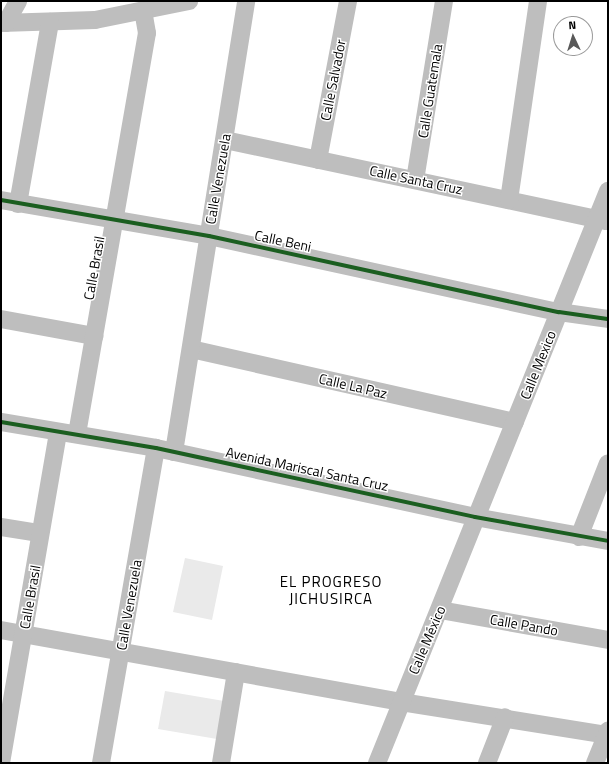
<!DOCTYPE html>
<html>
<head>
<meta charset="utf-8">
<style>
  body { margin:0 }
  #map { position:relative; width:609px; height:764px; overflow:hidden; background:#fff; font-family:"Titillium Web",sans-serif }
  div>[style] { position:absolute }
  [style*='--x'] { left:calc(var(--x)*1px); top:calc(var(--y)*1px); width:calc(var(--w)*1px); rotate:calc(var(--a)*1deg) }
  .green>* { inset:0; background:#eaeaea }
  .minor>* { height:18px; margin:-9px; padding:0 9px; transform-origin:9px; border-radius:9px; background:#bebebe }
  .cycleway>* { height:4px; margin:-2px; padding:0 2px; transform-origin:2px; border-radius:2px; background:#1b5e20 }
  span { translate:-50% -50%; white-space:nowrap; text-align:center; line-height:1.15; -webkit-text-stroke:3px #fff; paint-order:stroke }
  .street-label { font-size:14px; color:#000 }
  .neighbourhood-label { font-size:15px; color:#000; letter-spacing:1px }
  .frame { position:absolute; inset:0; border:2px solid #000; pointer-events:none }
  .north { position:absolute; left:553px; top:16px; width:40px; height:40px; box-sizing:border-box; background:#fff; border:1px solid #999; border-radius:50%; rotate:356deg; font-size:11px; font-weight:700; line-height:16px; text-align:center; color:#000 }
  .north::after { content:''; display:block; margin:auto; width:14px; height:18px; background:#595959; clip-path:polygon(50% 0,100% 100%,50% 72%,0 100%) }
</style>
</head>
<body>
<div id="map">
  <div class="green">
    <i style="clip-path:polygon(185px 558px,223px 566px,212px 620px,173px 612px)"></i>
    <i style="clip-path:polygon(165px 691px,224px 701px,217px 739px,158px 729px)"></i>
  </div>
  <div class="minor">
    <i style="--x:1;--y:23;--w:94;--a:-1.8"></i>
    <i style="--x:95;--y:20;--w:96;--a:-11.4"></i>
    <i style="--x:6;--y:23;--w:25;--a:-61"></i>
    <i style="--x:225;--y:140;--w:390;--a:12"></i>
    <i style="--x:318;--y:160;--w:162;--a:-79.3"></i>
    <i style="--x:415;--y:180;--w:181;--a:-80.8"></i>
    <i style="--x:1;--y:200;--w:211;--a:9.8"></i>
    <i style="--x:209;--y:236;--w:358;--a:12.3"></i>
    <i style="--x:559;--y:312;--w:49;--a:8.1"></i>
    <i style="--x:509;--y:200;--w:201;--a:-81.7"></i>
    <i style="--x:18;--y:204;--w:185;--a:-80"></i>
    <i style="--x:1;--y:319;--w:95;--a:10.4"></i>
    <i style="--x:191;--y:349;--w:332;--a:12.7"></i>
    <i style="--x:1;--y:422;--w:157;--a:9.5"></i>
    <i style="--x:156;--y:448;--w:326;--a:12.2"></i>
    <i style="--x:475;--y:517;--w:135;--a:10.2"></i>
    <i style="--x:77;--y:434;--w:407;--a:-80.1"></i>
    <i style="--x:147;--y:33;--w:22;--a:-100"></i>
    <i style="--x:174;--y:452;--w:457;--a:-80.9"></i>
    <i style="--x:1;--y:527;--w:39;--a:9"></i>
    <i style="--x:579;--y:537;--w:79;--a:-68.6"></i>
    <i style="--x:440;--y:610;--w:171;--a:10.1"></i>
    <i style="--x:1;--y:630;--w:406;--a:10.2"></i>
    <i style="--x:401;--y:702;--w:210;--a:9.1"></i>
    <i style="--x:1;--y:763;--w:336;--a:-80.2"></i>
    <i style="--x:101;--y:763;--w:320;--a:-80.1"></i>
    <i style="--x:221;--y:763;--w:92;--a:-80.6"></i>
    <i style="--x:377;--y:763;--w:617;--a:-68.01"></i>
    <i style="--x:487;--y:763;--w:49;--a:-68.6"></i>
    <i style="--x:595;--y:763;--w:35;--a:-68"></i>
  </div>
  <div class="cycleway">
    <i style="--x:1;--y:200;--w:211;--a:9.8"></i>
    <i style="--x:209;--y:236;--w:358;--a:12.3"></i>
    <i style="--x:559;--y:312;--w:49;--a:8.1"></i>
    <i style="--x:1;--y:422;--w:157;--a:9.5"></i>
    <i style="--x:156;--y:448;--w:326;--a:12.2"></i>
    <i style="--x:475;--y:517;--w:135;--a:10.2"></i>
  </div>
  <div class="street-label">
    <span style="left:333px;top:80px;rotate:-79deg">Calle Salvador</span>
    <span style="left:430px;top:91px;rotate:-81deg">Calle Guatemala</span>
    <span style="left:218px;top:179px;rotate:-80deg">Calle Venezuela</span>
    <span style="left:416px;top:180px;rotate:12deg">Calle Santa Cruz</span>
    <span style="left:283px;top:241px;rotate:12deg">Calle Beni</span>
    <span style="left:94px;top:268px;rotate:-80deg">Calle Brasil</span>
    <span style="left:538px;top:365px;rotate:-68deg">Calle Mexico</span>
    <span style="left:353px;top:386px;rotate:13deg">Calle La Paz</span>
    <span style="left:307px;top:469px;rotate:12deg">Avenida Mariscal Santa Cruz</span>
    <span style="left:30px;top:597px;rotate:-80deg">Calle Brasil</span>
    <span style="left:129px;top:605px;rotate:-80deg">Calle Venezuela</span>
    <span style="left:524px;top:625px;rotate:10deg">Calle Pando</span>
    <span style="left:427px;top:640px;rotate:-67deg">Calle México</span>
  </div>
  <div class="neighbourhood-label">
    <span style="left:331px;top:590px">EL PROGRESO<br>JICHUSIRCA</span>
  </div>
  <div class="frame"></div>
  <div class="north">N</div>
</div>
</body>
</html>
